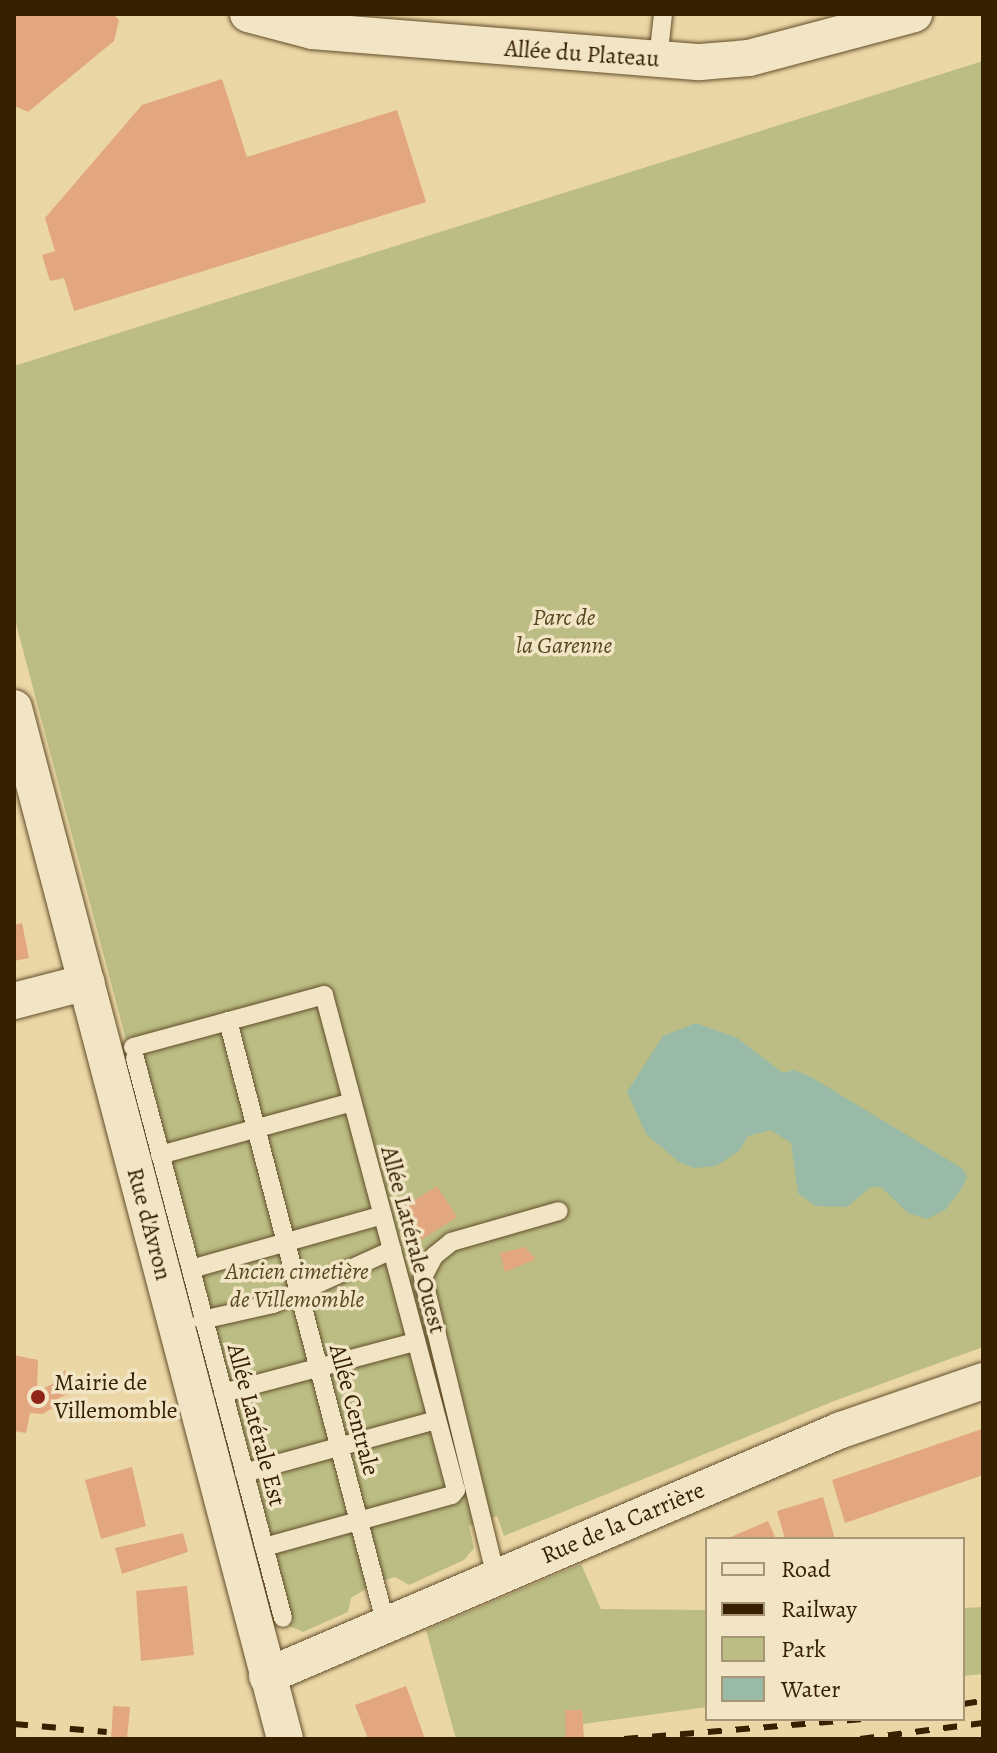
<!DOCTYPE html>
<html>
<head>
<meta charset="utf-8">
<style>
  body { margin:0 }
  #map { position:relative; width:997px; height:1753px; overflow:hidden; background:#ebd7a6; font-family:Alegreya,serif }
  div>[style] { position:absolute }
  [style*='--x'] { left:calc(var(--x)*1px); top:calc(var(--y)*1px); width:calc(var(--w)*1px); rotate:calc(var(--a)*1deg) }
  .green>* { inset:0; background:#bbbd84 }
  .water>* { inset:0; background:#98baa7 }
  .building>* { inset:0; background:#e2a77f }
  .roads { filter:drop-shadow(0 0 2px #634e2a) drop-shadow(0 0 2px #634e2a) }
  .lane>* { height:18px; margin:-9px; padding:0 9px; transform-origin:9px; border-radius:9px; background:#f2e5c5 }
  .street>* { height:36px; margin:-18px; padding:0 18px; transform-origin:18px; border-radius:18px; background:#f2e5c5 }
  .rail>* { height:6px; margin-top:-3px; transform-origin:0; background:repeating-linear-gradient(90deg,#362000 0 14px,transparent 0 28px) }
  .dots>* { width:22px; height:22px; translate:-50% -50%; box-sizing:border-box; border:4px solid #f2e5c5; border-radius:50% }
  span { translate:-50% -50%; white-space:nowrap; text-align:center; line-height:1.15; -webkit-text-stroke:7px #f2e5c5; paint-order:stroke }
  .street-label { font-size:24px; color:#362000 }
  .park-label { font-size:24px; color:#574721; font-style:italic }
  .poi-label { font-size:24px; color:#362000 }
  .left { translate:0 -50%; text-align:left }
  .frame { position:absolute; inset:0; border:16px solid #362000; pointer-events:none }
  .legend { position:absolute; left:705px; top:1537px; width:260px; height:184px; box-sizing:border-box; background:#f2e5c5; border:2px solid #a79676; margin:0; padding:10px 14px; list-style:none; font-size:24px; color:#362000 }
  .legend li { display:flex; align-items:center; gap:16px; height:40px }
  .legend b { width:40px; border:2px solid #a79676 }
</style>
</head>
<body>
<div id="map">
  <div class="green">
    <i style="clip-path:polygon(983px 61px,983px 1347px,834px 1401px,504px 1536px,497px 1516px,469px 1526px,474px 1548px,464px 1560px,409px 1585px,395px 1577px,375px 1583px,351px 1598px,348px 1612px,303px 1632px,280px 1622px,14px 616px,14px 366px)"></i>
    <i style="clip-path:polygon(581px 1564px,601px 1609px,707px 1610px,707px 1707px,583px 1724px,582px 1710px,566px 1710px,566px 1739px,456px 1739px,426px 1630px)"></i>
    <i style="clip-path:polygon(983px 1607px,983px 1674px,963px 1676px,963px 1608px)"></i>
  </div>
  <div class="water">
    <i style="clip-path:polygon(696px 1023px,737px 1038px,783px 1073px,794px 1070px,811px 1077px,963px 1169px,967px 1177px,962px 1188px,945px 1210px,927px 1219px,908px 1213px,881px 1187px,871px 1187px,847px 1207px,815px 1206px,798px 1193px,791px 1143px,771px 1130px,748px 1136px,739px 1151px,716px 1166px,694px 1168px,679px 1162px,646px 1134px,627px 1092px,663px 1036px)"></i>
  </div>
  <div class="building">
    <i style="clip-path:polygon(14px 14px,113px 14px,119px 20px,114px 41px,28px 112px,14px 106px)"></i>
    <i style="clip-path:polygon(222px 79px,247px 157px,397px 110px,426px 202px,74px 311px,64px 278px,50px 281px,42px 255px,55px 251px,45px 218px,142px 105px)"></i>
    <i style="clip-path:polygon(22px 923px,29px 958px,14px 961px,14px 925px)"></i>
    <i style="clip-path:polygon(437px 1186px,457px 1217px,416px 1243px,396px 1212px)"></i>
    <i style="clip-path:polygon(525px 1247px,536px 1259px,505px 1272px,500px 1253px)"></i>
    <i style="clip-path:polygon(14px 1355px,38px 1360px,37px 1391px,55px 1383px,65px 1370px,76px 1379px,71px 1392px,52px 1402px,55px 1407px,42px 1414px,30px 1413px,26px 1433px,14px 1431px)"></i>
    <i style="clip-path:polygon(982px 1429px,983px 1475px,845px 1523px,832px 1480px)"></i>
    <i style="clip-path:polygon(132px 1467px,146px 1526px,101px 1539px,85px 1480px)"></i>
    <i style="clip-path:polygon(823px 1497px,835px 1539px,785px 1539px,777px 1511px)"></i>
    <i style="clip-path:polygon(768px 1521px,776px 1539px,726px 1539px)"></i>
    <i style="clip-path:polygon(183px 1533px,188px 1552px,122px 1574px,115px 1548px)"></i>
    <i style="clip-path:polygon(187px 1586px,194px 1655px,141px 1661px,136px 1591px)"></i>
    <i style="clip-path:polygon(406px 1686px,425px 1739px,368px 1739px,355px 1705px)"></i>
    <i style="clip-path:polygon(113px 1706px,130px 1707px,127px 1739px,111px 1739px)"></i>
    <i style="clip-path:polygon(565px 1710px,582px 1710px,584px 1739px,566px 1739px)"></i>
  </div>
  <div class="roads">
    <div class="lane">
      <i style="--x:658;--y:60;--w:46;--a:-83.8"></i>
      <i style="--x:228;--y:1021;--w:624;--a:75.34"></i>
      <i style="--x:133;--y:1047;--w:198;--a:-15.2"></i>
      <i style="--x:324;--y:995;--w:512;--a:75.07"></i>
      <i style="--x:456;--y:1490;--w:6;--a:129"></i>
      <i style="--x:452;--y:1495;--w:195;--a:164.5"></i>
      <i style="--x:135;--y:1058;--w:579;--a:75.2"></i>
      <i style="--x:160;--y:1155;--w:199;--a:-15.4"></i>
      <i style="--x:191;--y:1269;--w:199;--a:-15.7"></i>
      <i style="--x:202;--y:1320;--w:73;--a:-12.7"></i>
      <i style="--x:273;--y:1304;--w:131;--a:-24.4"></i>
      <i style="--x:223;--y:1393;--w:199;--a:-14.9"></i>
      <i style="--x:244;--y:1473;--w:199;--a:-15.4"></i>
      <i style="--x:496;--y:1577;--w:309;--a:-103.7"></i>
      <i style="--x:423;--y:1277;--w:24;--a:-62"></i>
      <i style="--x:434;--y:1256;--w:22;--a:-39"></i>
      <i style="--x:451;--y:1242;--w:112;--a:-16"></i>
    </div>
    <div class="street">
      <i style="--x:248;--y:14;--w:66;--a:14.9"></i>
      <i style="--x:312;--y:31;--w:389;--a:4.6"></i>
      <i style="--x:700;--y:62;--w:49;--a:-4.7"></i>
      <i style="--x:749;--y:58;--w:171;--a:-14.9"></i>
      <i style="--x:14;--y:708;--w:1066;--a:75.27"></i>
      <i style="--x:14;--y:1001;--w:75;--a:-14.6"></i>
      <i style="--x:267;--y:1676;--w:624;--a:-23.2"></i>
      <i style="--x:841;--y:1430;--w:150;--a:-19"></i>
    </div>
  </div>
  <div class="rail">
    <i style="--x:963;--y:1704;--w:20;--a:-9"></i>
    <i style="--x:14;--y:1724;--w:93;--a:4.9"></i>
    <i style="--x:624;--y:1739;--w:240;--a:-4.8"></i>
    <i style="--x:860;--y:1739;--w:124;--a:-7.4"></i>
  </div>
  <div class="dots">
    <i style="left:38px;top:1397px;background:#8f2418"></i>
  </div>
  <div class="street-label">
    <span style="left:582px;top:54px;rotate:4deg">Allée du Plateau</span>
    <span style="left:149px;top:1224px;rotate:75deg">Rue d'Avron</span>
    <span style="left:413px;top:1240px;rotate:75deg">Allée Latérale Ouest</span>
    <span style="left:354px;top:1410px;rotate:75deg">Allée Centrale</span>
    <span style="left:256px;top:1425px;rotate:75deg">Allée Latérale Est</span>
    <span style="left:623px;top:1523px;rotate:-23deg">Rue de la Carrière</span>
  </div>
  <div class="park-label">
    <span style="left:564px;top:632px">Parc de<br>la Garenne</span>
    <span style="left:297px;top:1286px">Ancien cimetière<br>de Villemomble</span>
  </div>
  <div class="poi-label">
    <span class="left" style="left:54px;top:1397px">Mairie de<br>Villemomble</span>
  </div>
  <div class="frame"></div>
  <ul class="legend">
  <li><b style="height:10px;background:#f2e5c5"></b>Road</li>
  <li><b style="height:10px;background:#362000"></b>Railway</li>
  <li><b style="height:22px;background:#bbbd84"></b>Park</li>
  <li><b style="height:22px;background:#98baa7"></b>Water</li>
  </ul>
</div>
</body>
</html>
